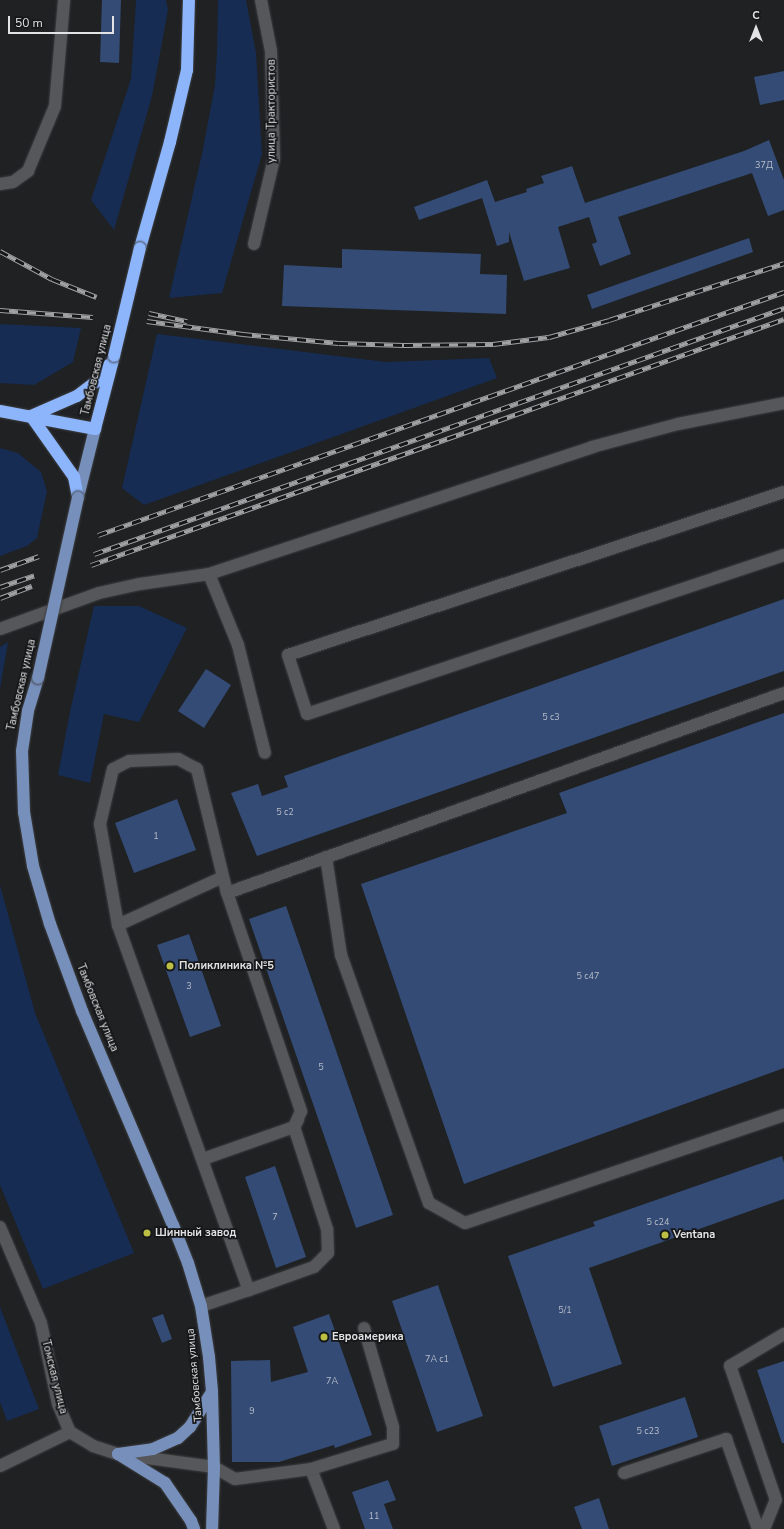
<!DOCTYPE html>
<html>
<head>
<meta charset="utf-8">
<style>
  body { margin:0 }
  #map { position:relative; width:784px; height:1529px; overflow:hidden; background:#1f2123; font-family:"Nunito Sans",sans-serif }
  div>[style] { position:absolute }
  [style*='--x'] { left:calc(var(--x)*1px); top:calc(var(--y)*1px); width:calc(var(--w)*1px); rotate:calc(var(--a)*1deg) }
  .green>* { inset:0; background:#172c52 }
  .building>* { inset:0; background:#344b75 }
  .roads { filter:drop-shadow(0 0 1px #3d3e40) drop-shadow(0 0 1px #3d3e40) }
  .minor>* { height:12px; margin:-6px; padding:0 6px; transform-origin:6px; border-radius:6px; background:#56575a }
  .major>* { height:12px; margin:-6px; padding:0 6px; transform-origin:6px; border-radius:6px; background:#778fbb }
  .highway>* { height:12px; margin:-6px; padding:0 6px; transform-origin:6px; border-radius:6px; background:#8db5fc }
  .rail>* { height:4.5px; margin-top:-2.25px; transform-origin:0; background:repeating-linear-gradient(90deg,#161719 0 9px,#a1a2a4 0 18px); box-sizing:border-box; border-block:1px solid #a1a2a4 }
  .bridges { filter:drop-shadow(0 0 1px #3d3e40) drop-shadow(0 0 1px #3d3e40) }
  .major-bridge>* { height:12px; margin:-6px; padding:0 6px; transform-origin:6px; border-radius:6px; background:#778fbb }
  .highway-bridge>* { height:12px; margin:-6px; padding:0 6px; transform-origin:6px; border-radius:6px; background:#8db5fc }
  .dots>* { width:11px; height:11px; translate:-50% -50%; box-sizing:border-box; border:2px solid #161719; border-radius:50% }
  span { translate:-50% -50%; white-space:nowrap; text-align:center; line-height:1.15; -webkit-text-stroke:3.5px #161719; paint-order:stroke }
  .number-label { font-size:9px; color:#b7bdc9 }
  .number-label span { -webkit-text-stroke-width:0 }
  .street-label { font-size:11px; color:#e3e3e5 }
  .poi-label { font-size:11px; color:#e3e3e5; font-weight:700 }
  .left { translate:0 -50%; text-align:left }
  .north { position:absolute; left:736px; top:8px; width:40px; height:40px; -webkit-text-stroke:3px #161719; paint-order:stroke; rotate:0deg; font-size:11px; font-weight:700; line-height:16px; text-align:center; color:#e3e3e5 }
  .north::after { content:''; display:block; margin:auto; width:14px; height:18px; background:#e3e3e5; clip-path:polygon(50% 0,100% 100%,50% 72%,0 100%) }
  .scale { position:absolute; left:8px; top:16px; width:106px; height:18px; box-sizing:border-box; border:2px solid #e3e3e5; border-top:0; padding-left:5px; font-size:12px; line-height:14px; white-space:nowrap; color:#e3e3e5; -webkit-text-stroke:3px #161719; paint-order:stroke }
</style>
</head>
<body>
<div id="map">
  <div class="green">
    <i style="clip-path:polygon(136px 0,166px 0,168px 10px,152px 96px,114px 230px,91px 200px,131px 79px)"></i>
    <i style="clip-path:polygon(218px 0,246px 0,256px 53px,262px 154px,222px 293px,169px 298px,202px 154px,215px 85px,217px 51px)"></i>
    <i style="clip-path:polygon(0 324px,81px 328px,73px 362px,34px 385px,0 383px)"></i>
    <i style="clip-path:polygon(157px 334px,386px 362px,489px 358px,497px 378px,144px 505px,122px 488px)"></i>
    <i style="clip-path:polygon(0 448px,18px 453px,41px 472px,47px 491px,37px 538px,27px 546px,0 556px)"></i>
    <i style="clip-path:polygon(94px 606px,139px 606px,187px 628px,139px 722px,104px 714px,90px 783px,58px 775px,71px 707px)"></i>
    <i style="clip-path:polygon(8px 642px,0 689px,0 647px)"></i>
    <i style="clip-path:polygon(0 885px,35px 1013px,134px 1253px,43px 1289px,0 1185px)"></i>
    <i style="clip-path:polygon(0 1307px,39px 1409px,7px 1421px,0 1402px)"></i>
  </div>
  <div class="building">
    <i style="clip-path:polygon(102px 0,121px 0,119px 63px,100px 62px)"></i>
    <i style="clip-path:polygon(784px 71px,784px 100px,760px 105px,754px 77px)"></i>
    <i style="clip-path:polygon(769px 140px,784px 180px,784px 210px,768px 216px,752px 173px,618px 217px,631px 254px,600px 266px,592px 244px,597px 242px,589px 217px,558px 227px,570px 268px,524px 281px,509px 232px,509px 242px,497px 246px,482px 198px,419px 220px,414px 207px,487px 180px,495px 202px,527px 192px,526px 189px,544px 183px,541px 176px,572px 166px,585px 203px,744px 151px)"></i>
    <i style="clip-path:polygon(749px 238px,753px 252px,592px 309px,587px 295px)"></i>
    <i style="clip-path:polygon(342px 249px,481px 254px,480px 274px,507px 275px,506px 314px,282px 306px,284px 265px,342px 268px)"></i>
    <i style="clip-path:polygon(784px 599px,784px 671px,257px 856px,231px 793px,258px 784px,262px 796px,288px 787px,284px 776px)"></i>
    <i style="clip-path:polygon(206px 669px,231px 685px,204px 728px,178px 711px)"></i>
    <i style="clip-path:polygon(784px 713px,784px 1068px,464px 1184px,361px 884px,567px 813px,559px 793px)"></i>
    <i style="clip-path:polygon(177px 799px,196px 850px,134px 873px,115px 823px)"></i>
    <i style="clip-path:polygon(286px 906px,393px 1215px,356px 1228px,249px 919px)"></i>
    <i style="clip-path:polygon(189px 934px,221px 1026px,190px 1037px,157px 945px)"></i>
    <i style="clip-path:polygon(782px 1156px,784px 1163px,784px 1199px,589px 1268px,622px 1364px,553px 1387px,508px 1256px,595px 1226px,593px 1222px)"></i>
    <i style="clip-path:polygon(275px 1166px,306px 1257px,276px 1268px,245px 1177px)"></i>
    <i style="clip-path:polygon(438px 1285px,483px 1416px,437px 1432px,392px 1301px)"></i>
    <i style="clip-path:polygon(163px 1314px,172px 1339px,162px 1343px,152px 1318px)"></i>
    <i style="clip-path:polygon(329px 1314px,372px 1435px,335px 1448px,334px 1445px,279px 1462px,232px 1462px,231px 1361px,270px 1360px,271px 1382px,308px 1372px,293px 1327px)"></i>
    <i style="clip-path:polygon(784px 1361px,784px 1443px,782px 1443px,757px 1370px)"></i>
    <i style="clip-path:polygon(685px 1397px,698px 1437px,612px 1466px,599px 1426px)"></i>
    <i style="clip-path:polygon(388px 1480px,396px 1500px,384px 1504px,393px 1529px,365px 1529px,352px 1492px)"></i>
    <i style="clip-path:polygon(599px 1498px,609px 1529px,582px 1529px,574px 1507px)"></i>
  </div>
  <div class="roads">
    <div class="minor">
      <i style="--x:0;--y:184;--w:13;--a:-9"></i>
      <i style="--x:13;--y:182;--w:19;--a:-36"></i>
      <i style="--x:28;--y:171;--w:70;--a:-67.4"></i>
      <i style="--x:55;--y:106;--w:106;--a:-85.1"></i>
      <i style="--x:254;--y:244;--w:87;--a:-76.8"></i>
      <i style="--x:274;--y:159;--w:108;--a:-91.6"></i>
      <i style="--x:271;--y:51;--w:52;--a:-101.1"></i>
      <i style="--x:784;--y:492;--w:522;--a:161.81"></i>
      <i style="--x:288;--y:655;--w:62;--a:72.1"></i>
      <i style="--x:307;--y:714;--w:503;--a:-18.43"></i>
      <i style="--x:209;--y:574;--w:77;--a:67.8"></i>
      <i style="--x:238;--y:645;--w:111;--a:76"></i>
      <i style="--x:0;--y:629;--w:105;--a:-20"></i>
      <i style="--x:99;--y:593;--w:42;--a:-12.4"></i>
      <i style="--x:140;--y:584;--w:70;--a:-8.2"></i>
      <i style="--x:209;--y:574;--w:404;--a:-18.3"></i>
      <i style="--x:592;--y:447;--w:89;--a:-15"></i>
      <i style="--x:678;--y:424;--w:108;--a:-11.2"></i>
      <i style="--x:326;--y:857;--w:99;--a:81.3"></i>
      <i style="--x:341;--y:955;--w:263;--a:70.5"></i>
      <i style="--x:429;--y:1203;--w:41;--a:29.1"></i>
      <i style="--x:465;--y:1223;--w:337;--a:-18.7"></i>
      <i style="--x:227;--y:893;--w:592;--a:-19.75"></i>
      <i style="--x:118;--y:925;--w:115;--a:-24.6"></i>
      <i style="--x:203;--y:1159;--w:96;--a:-19.4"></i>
      <i style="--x:294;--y:1127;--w:8;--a:-60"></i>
      <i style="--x:0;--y:1227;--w:104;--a:66.9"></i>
      <i style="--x:41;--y:1323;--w:83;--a:78.1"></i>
      <i style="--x:58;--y:1404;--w:30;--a:67"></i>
      <i style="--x:70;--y:1432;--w:27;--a:31"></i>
      <i style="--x:93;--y:1446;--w:26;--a:18"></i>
      <i style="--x:118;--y:1454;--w:97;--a:7.7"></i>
      <i style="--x:214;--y:1467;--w:24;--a:30"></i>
      <i style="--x:235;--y:1479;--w:77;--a:-7.5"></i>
      <i style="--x:311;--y:1469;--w:64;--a:69"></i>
      <i style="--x:201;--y:1306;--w:51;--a:-18.4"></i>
      <i style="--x:249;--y:1290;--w:69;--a:-19.5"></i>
      <i style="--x:314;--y:1267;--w:20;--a:-45"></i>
      <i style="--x:328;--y:1253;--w:24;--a:-92"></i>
      <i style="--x:327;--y:1229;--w:107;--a:-107.9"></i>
      <i style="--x:294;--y:1127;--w:17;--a:-66"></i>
      <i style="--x:301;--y:1111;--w:230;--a:-108.7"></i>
      <i style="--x:227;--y:893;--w:128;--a:-103.6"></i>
      <i style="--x:197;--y:769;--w:21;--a:-152"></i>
      <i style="--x:178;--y:759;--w:49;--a:177.7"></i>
      <i style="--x:129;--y:761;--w:18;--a:153"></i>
      <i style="--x:113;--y:769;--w:57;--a:103.3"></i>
      <i style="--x:100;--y:824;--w:103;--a:79.9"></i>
      <i style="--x:118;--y:925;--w:388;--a:70.3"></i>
      <i style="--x:0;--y:1466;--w:78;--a:-25.9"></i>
      <i style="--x:311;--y:1469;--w:86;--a:-17"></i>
      <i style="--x:393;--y:1444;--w:17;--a:-90"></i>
      <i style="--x:393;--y:1427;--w:103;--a:-106.3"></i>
      <i style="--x:624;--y:1473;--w:108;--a:-18.4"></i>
      <i style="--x:726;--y:1439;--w:96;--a:70.4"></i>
      <i style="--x:764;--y:1529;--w:31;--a:-68"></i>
      <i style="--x:776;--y:1500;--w:142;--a:-108.9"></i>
      <i style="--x:730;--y:1366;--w:63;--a:-30.7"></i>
    </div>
    <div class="major">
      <i style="--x:78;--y:497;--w:70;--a:-76"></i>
      <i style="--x:38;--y:678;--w:34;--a:107"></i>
      <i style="--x:28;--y:711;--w:40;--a:98.5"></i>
      <i style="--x:22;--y:751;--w:61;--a:88.1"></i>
      <i style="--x:24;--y:812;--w:55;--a:80.5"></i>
      <i style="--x:33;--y:866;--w:60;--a:73.7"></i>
      <i style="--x:50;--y:924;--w:93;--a:69.8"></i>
      <i style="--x:82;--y:1011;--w:233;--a:67"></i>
      <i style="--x:173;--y:1225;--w:41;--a:68.5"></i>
      <i style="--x:188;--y:1263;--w:45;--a:73.2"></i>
      <i style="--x:201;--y:1306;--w:52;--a:81.1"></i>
      <i style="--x:209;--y:1357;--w:35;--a:85"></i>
      <i style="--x:212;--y:1392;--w:75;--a:88.5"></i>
      <i style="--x:214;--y:1467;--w:62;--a:91.8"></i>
      <i style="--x:118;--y:1454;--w:35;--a:-8"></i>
      <i style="--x:153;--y:1449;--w:27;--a:-24"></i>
      <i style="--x:178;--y:1438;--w:16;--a:-43"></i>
      <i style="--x:190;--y:1427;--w:41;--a:-57.8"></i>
      <i style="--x:118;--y:1454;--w:55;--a:31.7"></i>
      <i style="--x:165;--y:1483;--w:46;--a:55.6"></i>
      <i style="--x:191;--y:1521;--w:9;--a:69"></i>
    </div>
    <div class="highway">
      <i style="--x:140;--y:248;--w:110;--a:-74.2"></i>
      <i style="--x:170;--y:142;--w:74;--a:-76.7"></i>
      <i style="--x:187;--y:70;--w:70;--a:-88.4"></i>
      <i style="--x:0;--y:411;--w:97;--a:10.7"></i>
      <i style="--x:95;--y:429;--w:75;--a:-75.4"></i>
      <i style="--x:31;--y:416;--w:50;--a:-23.5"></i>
      <i style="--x:77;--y:396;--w:31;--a:-37"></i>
      <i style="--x:102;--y:377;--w:14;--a:-60"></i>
      <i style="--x:31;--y:416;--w:75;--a:54.8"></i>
      <i style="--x:74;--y:477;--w:20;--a:79"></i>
    </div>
  </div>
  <div class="rail">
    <i style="--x:0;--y:251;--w:59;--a:28.3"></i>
    <i style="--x:52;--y:279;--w:48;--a:21.8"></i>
    <i style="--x:0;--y:310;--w:93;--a:4.3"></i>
    <i style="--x:149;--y:313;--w:39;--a:12"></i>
    <i style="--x:147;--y:321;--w:97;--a:7.7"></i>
    <i style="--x:243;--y:334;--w:96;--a:5.4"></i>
    <i style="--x:339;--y:343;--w:65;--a:1.8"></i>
    <i style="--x:404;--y:345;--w:89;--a:-0.6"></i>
    <i style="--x:493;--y:344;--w:56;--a:-7.1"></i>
    <i style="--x:549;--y:337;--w:62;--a:-15.8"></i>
    <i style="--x:609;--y:320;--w:184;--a:-18"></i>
    <i style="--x:98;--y:535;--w:728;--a:-19.51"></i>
    <i style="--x:94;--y:554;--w:733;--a:-19.62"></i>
    <i style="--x:91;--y:565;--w:735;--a:-19.54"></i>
    <i style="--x:0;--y:570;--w:41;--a:-19.7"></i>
    <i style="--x:0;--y:587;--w:36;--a:-19"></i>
    <i style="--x:0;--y:598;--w:34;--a:-21"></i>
  </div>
  <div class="bridges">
    <div class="major-bridge">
      <i style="--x:38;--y:678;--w:185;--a:-77.5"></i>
    </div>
    <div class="highway-bridge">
      <i style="--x:114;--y:356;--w:111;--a:-76.5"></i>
    </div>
  </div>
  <div class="dots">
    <i style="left:170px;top:966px;background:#bbc045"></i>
    <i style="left:147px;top:1233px;background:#bbc045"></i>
    <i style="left:665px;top:1235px;background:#bbc045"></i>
    <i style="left:324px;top:1337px;background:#bbc045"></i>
  </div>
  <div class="number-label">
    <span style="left:764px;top:165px">37Д</span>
    <span style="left:551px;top:717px">5 с3</span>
    <span style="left:285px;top:812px">5 с2</span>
    <span style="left:156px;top:836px">1</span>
    <span style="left:588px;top:976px">5 с47</span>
    <span style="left:189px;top:986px">3</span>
    <span style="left:321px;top:1067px">5</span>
    <span style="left:275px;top:1217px">7</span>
    <span style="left:658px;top:1222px">5 с24</span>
    <span style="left:565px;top:1310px">5/1</span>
    <span style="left:437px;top:1359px">7А с1</span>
    <span style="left:332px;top:1381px">7А</span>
    <span style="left:252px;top:1411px">9</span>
    <span style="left:648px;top:1431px">5 с23</span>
    <span style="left:374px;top:1516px">11</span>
  </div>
  <div class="street-label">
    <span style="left:272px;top:111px;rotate:-90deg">улица Трактористов</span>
    <span style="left:97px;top:370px;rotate:-76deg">Тамбовская улица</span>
    <span style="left:22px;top:685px;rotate:-77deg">Тамбовская улица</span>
    <span style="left:97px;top:1008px;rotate:68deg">Тамбовская улица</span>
    <span style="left:195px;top:1375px;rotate:-95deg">Тамбовская улица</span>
    <span style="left:54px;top:1377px;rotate:76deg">Томская улица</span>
  </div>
  <div class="poi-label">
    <span class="left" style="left:179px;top:966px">Поликлиника №5</span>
    <span class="left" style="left:155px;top:1233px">Шинный завод</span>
    <span class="left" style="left:673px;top:1235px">Ventana</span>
    <span class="left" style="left:332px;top:1337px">Евроамерика</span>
  </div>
  <div class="north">С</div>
  <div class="scale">50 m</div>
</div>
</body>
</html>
